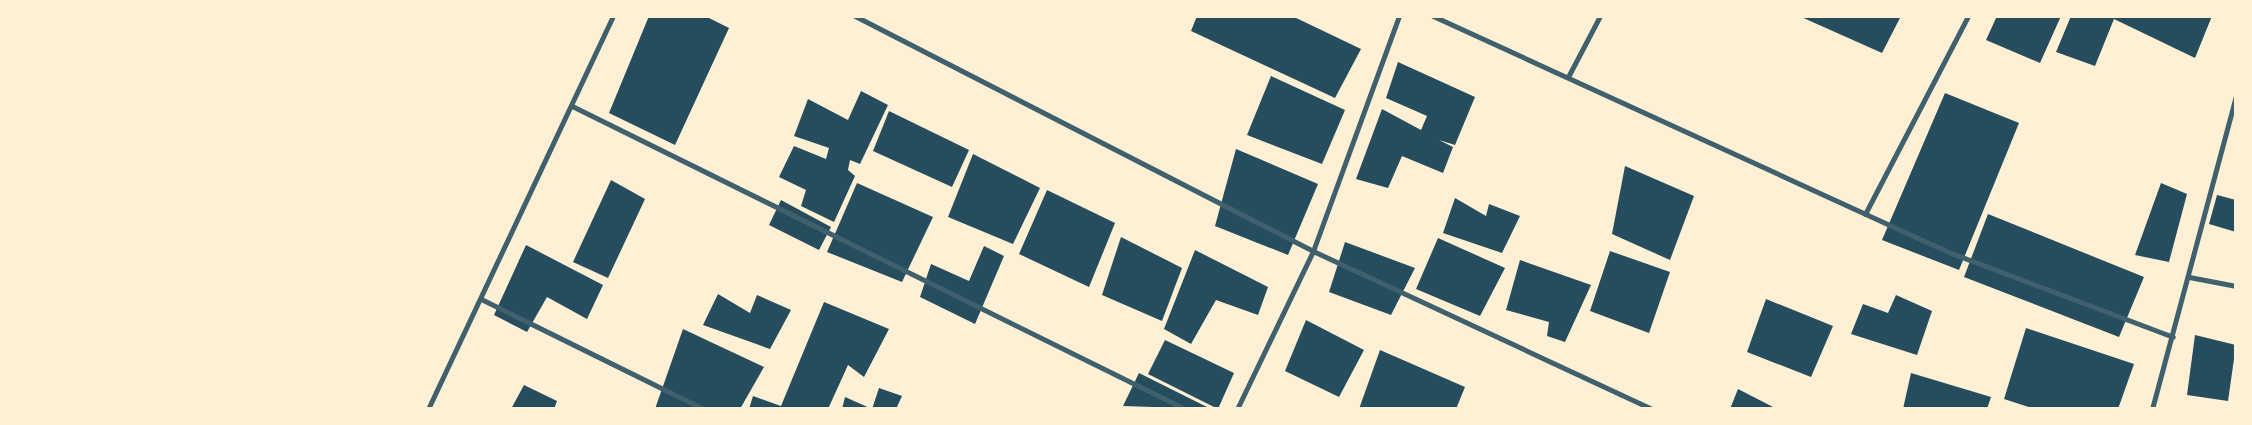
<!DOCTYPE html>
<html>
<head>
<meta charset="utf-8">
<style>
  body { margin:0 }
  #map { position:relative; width:2252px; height:425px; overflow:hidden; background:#fdf0d5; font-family:Bitter,serif }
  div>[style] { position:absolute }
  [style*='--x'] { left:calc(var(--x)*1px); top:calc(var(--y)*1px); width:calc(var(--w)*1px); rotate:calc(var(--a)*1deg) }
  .building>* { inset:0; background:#264d5e }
  .minor>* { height:5px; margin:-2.5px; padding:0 2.5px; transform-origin:2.5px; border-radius:2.5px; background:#3f606c }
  span { translate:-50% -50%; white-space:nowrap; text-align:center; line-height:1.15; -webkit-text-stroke:5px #fdf0d5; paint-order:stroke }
  .frame { position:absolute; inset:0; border:18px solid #fdf0d5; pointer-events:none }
</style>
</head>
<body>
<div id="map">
  <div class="building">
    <i style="clip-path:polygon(649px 16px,705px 16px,729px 28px,675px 145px,609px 113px)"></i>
    <i style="clip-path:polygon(1197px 16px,1292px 16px,1361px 49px,1335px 98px,1191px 31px)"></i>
    <i style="clip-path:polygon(1799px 16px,1901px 16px,1882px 53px)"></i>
    <i style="clip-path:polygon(1997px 16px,2061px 16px,2040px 63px,1986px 40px)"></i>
    <i style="clip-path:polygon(2071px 16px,2212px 16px,2195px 58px,2114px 19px,2095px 66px,2056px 52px)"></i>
    <i style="clip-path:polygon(1398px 62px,1475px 97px,1455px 145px,1439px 140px,1453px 147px,1443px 173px,1402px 156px,1388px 188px,1356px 179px,1382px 109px,1421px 130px,1427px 116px,1386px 98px)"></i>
    <i style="clip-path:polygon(1271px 76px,1345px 110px,1322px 164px,1247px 135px)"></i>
    <i style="clip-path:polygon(861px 91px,888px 105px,860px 164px,850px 160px,848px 170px,855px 176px,834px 222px,801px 206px,806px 190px,779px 177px,794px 146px,826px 159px,829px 148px,794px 136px,808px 99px,848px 120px)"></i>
    <i style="clip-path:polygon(1945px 93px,2019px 123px,1959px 270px,1882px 240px)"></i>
    <i style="clip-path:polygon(889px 111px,969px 150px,952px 187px,873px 151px)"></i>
    <i style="clip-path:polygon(1236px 149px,1318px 184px,1288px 255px,1215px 226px)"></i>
    <i style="clip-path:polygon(973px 154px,1040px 188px,1013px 244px,948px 217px)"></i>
    <i style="clip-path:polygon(1625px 166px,1694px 196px,1670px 260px,1612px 234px)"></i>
    <i style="clip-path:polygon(611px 180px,645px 199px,608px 278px,573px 262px)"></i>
    <i style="clip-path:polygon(857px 183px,933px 217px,902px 282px,827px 252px)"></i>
    <i style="clip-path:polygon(2161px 183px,2187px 194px,2169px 262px,2135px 255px)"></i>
    <i style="clip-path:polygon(1047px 190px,1115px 223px,1089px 287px,1019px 254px)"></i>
    <i style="clip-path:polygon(2217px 195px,2236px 200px,2236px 232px,2209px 224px)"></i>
    <i style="clip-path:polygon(1455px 198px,1486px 216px,1489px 204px,1520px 216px,1502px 253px,1443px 233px)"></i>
    <i style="clip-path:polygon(781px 200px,831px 227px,819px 250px,769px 225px)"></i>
    <i style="clip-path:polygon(1988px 214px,2144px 277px,2119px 337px,1964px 277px)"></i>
    <i style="clip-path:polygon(1121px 237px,1182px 268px,1162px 321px,1102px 295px)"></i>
    <i style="clip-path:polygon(1438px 238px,1505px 268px,1480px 316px,1416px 289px)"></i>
    <i style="clip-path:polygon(1345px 242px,1415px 268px,1391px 315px,1329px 292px)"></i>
    <i style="clip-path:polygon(526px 245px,603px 285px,587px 319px,547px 297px,527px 332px,494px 315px)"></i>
    <i style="clip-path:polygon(984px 246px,1004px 256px,975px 324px,920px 297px,931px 264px,969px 281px)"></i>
    <i style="clip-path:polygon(1195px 250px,1268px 287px,1258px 315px,1216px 300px,1191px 344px,1164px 329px)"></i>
    <i style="clip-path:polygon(1610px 251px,1670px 272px,1649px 333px,1590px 311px)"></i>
    <i style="clip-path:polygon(1520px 260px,1591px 285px,1565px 342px,1547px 336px,1549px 322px,1506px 310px)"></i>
    <i style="clip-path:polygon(718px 294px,750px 313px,757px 295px,791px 310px,770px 349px,703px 325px)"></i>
    <i style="clip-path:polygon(1896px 295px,1932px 311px,1917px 355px,1851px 334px,1863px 304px,1888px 313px)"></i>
    <i style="clip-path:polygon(1766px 299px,1833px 326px,1811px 377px,1747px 352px)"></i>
    <i style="clip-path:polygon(824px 302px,889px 329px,864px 377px,848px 365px,828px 409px,749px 409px,753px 396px,781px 406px)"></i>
    <i style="clip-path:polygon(1306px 320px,1364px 350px,1339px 397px,1285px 371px)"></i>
    <i style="clip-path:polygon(2026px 328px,2134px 364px,2118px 409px,2035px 409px,2004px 399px)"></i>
    <i style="clip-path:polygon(683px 329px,764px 367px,740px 409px,655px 409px)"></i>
    <i style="clip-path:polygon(2195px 335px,2236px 345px,2228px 401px,2187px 395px)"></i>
    <i style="clip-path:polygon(1165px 340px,1234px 373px,1218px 409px,1148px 374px)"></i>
    <i style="clip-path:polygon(1380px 350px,1465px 387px,1456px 409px,1359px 409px)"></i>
    <i style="clip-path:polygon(1139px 373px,1211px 409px,1123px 406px)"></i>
    <i style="clip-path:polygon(1911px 373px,1991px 397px,1987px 409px,1903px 409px)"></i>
    <i style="clip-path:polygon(524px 385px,557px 401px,554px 409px,511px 409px)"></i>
    <i style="clip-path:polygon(879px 388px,902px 396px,896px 409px,872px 409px)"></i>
    <i style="clip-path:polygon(1738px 389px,1777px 409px,1730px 409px)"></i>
    <i style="clip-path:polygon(845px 397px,872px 409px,842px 409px)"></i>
  </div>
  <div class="minor">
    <i style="--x:855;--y:16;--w:515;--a:27.16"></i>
    <i style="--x:1313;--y:251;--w:374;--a:25"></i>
    <i style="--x:1433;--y:16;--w:570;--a:24.59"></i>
    <i style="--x:1951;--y:253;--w:237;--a:20.7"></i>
    <i style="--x:1569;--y:75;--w:67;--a:-62.3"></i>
    <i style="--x:572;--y:106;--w:684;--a:26.3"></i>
    <i style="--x:1865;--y:214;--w:223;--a:-62.5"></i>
    <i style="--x:2189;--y:277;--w:48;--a:10.8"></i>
    <i style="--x:481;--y:299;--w:249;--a:26.3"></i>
    <i style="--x:428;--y:409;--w:434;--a:-64.8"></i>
    <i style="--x:1237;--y:409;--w:175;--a:-64.3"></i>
    <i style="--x:1313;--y:251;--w:250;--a:-69.9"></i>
    <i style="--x:2152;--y:409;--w:324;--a:-75"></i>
  </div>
  <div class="frame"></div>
</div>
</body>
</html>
